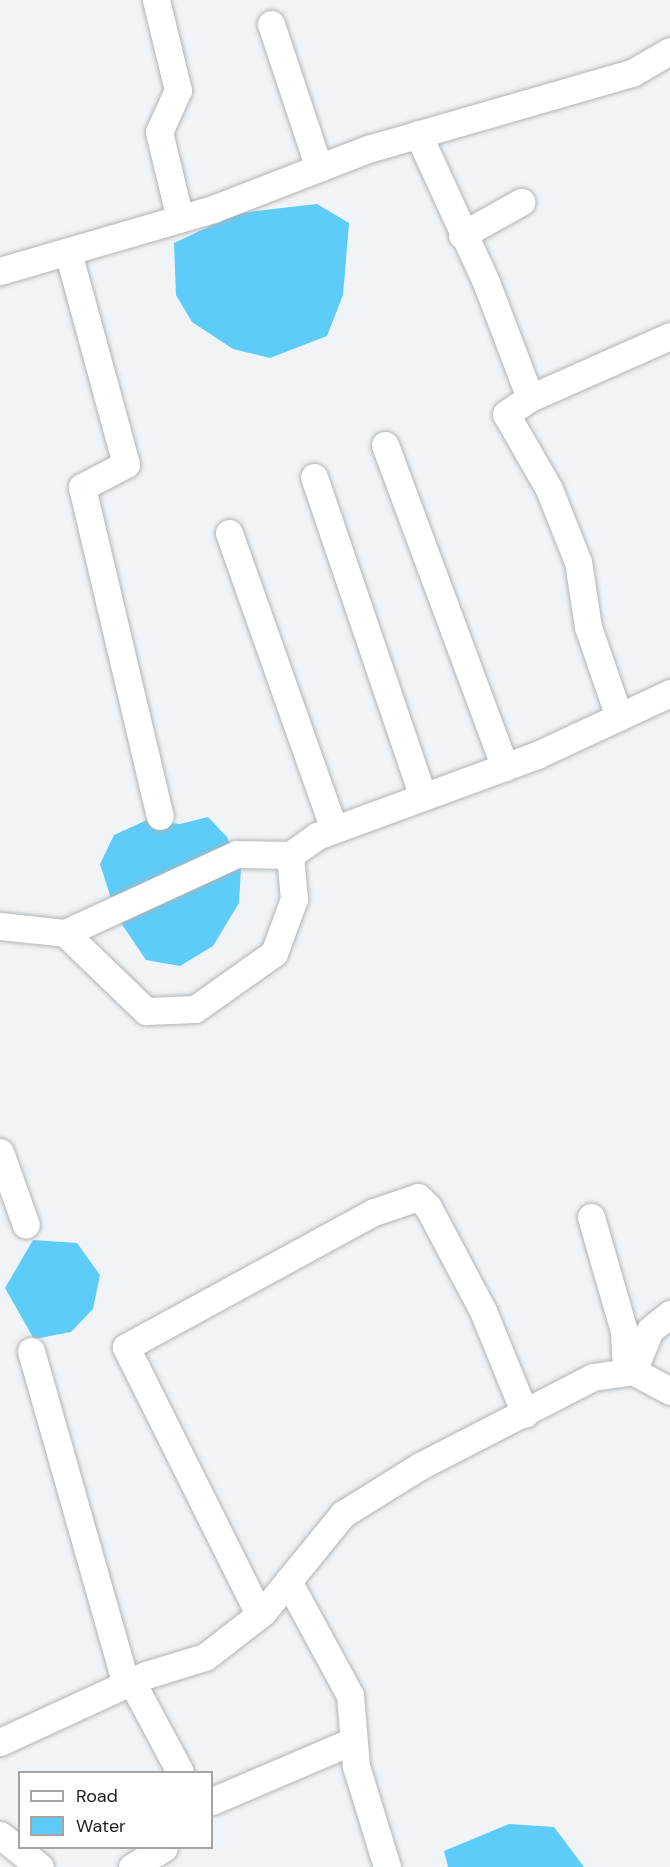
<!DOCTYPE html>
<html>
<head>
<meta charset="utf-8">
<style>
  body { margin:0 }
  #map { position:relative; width:670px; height:1867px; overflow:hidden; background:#f1f4f6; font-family:"DM Sans",sans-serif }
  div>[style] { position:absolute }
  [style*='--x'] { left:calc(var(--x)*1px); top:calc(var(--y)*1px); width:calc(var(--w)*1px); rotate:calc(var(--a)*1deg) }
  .water>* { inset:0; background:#5dccf8 }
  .roads { filter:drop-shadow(0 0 2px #b1b3b5) drop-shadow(0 0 2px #b1b3b5) }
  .street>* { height:27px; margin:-13.5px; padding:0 13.5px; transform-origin:13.5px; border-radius:13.5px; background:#fff }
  span { translate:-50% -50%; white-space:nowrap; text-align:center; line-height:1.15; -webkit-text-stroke:4.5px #fff; paint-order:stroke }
  .legend { position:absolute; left:18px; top:1771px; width:195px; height:78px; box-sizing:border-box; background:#fff; border:2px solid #a4a4a5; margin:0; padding:8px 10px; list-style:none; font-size:18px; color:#1b1c1d }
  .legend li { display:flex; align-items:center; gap:12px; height:30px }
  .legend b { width:30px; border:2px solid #a4a4a5 }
</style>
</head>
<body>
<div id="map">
  <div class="water">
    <i style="clip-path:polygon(317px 204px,349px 223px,343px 295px,327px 336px,270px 358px,233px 349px,192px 322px,176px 295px,174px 243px,238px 213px)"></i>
    <i style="clip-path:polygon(208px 817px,227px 837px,241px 868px,239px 903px,213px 946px,180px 966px,146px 960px,117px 917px,100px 864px,114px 835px,147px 820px,180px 824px)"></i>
    <i style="clip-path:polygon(33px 1240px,77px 1243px,100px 1275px,93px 1309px,71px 1332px,34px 1339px,5px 1288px)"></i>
    <i style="clip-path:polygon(509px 1824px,554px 1827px,584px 1867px,448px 1867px,444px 1851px)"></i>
  </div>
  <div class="roads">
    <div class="street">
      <i style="--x:156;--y:0;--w:93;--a:76.3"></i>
      <i style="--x:178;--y:90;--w:46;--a:114.3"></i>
      <i style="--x:159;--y:132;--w:89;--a:76.4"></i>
      <i style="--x:271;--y:24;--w:152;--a:71.6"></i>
      <i style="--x:418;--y:134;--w:163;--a:65.3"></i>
      <i style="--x:486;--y:282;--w:124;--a:69.2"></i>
      <i style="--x:462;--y:235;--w:68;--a:-29.2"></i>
      <i style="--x:68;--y:252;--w:220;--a:74.7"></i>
      <i style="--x:126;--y:464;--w:50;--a:152.4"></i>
      <i style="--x:82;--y:487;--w:338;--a:76.7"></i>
      <i style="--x:0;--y:271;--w:222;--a:-16.2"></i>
      <i style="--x:213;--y:209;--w:166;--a:-21.2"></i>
      <i style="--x:368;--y:149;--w:275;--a:-16.1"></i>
      <i style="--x:632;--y:73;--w:44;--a:-30.1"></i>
      <i style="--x:385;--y:445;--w:344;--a:69.6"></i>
      <i style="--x:314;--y:477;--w:338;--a:71.2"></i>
      <i style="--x:229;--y:533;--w:314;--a:70.5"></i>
      <i style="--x:619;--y:717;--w:95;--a:-109"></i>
      <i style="--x:588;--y:627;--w:66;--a:-98.7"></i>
      <i style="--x:578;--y:562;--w:79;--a:-111.7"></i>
      <i style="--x:549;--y:489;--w:86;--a:-119.8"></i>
      <i style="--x:506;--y:414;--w:29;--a:-34"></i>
      <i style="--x:530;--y:398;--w:153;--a:-23.9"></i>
      <i style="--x:0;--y:926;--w:65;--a:6.1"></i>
      <i style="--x:65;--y:933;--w:112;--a:43.9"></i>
      <i style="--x:146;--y:1011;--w:49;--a:-2.3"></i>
      <i style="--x:195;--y:1009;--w:97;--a:-35.3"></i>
      <i style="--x:274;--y:953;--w:58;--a:-69.7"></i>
      <i style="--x:294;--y:899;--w:44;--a:-95.2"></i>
      <i style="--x:290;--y:855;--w:33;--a:-35"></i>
      <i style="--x:317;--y:836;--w:234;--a:-20.2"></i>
      <i style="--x:537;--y:755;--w:147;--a:-25"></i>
      <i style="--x:65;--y:933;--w:189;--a:-24.7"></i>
      <i style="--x:237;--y:854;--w:53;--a:1.1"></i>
      <i style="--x:0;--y:1152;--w:77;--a:70.4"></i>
      <i style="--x:591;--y:1217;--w:119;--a:73.9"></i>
      <i style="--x:624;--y:1331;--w:40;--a:87.1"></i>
      <i style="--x:31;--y:1351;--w:346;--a:74.1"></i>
      <i style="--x:633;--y:1371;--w:44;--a:-67.5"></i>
      <i style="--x:650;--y:1330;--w:26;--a:-39"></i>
      <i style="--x:288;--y:1581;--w:130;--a:61.5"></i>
      <i style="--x:350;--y:1695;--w:71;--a:85.2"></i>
      <i style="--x:356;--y:1766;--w:106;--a:72.9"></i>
      <i style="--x:259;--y:1614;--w:298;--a:-116.5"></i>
      <i style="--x:126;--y:1347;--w:282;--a:-28.6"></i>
      <i style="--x:374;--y:1212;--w:46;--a:-18.8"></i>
      <i style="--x:418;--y:1197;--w:14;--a:45"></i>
      <i style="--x:428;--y:1207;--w:118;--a:62.1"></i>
      <i style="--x:483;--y:1311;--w:111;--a:67.8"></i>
      <i style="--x:132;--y:1682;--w:102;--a:61.9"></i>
      <i style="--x:0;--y:1742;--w:161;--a:-24.7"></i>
      <i style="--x:146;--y:1675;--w:62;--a:-17"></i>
      <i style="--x:205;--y:1657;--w:73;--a:-37.8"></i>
      <i style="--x:263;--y:1612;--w:127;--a:-50.8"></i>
      <i style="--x:343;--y:1514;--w:91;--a:-31.9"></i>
      <i style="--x:420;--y:1466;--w:195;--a:-27.2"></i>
      <i style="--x:593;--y:1377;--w:40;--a:-8.5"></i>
      <i style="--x:633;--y:1371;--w:42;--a:28.4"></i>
      <i style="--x:212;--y:1801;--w:153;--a:-23.1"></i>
      <i style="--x:0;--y:1835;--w:51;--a:38.7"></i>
      <i style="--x:132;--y:1867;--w:37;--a:-31"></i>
    </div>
  </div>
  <ul class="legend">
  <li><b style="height:8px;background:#fff"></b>Road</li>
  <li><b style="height:16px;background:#5dccf8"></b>Water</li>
  </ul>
</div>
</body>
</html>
